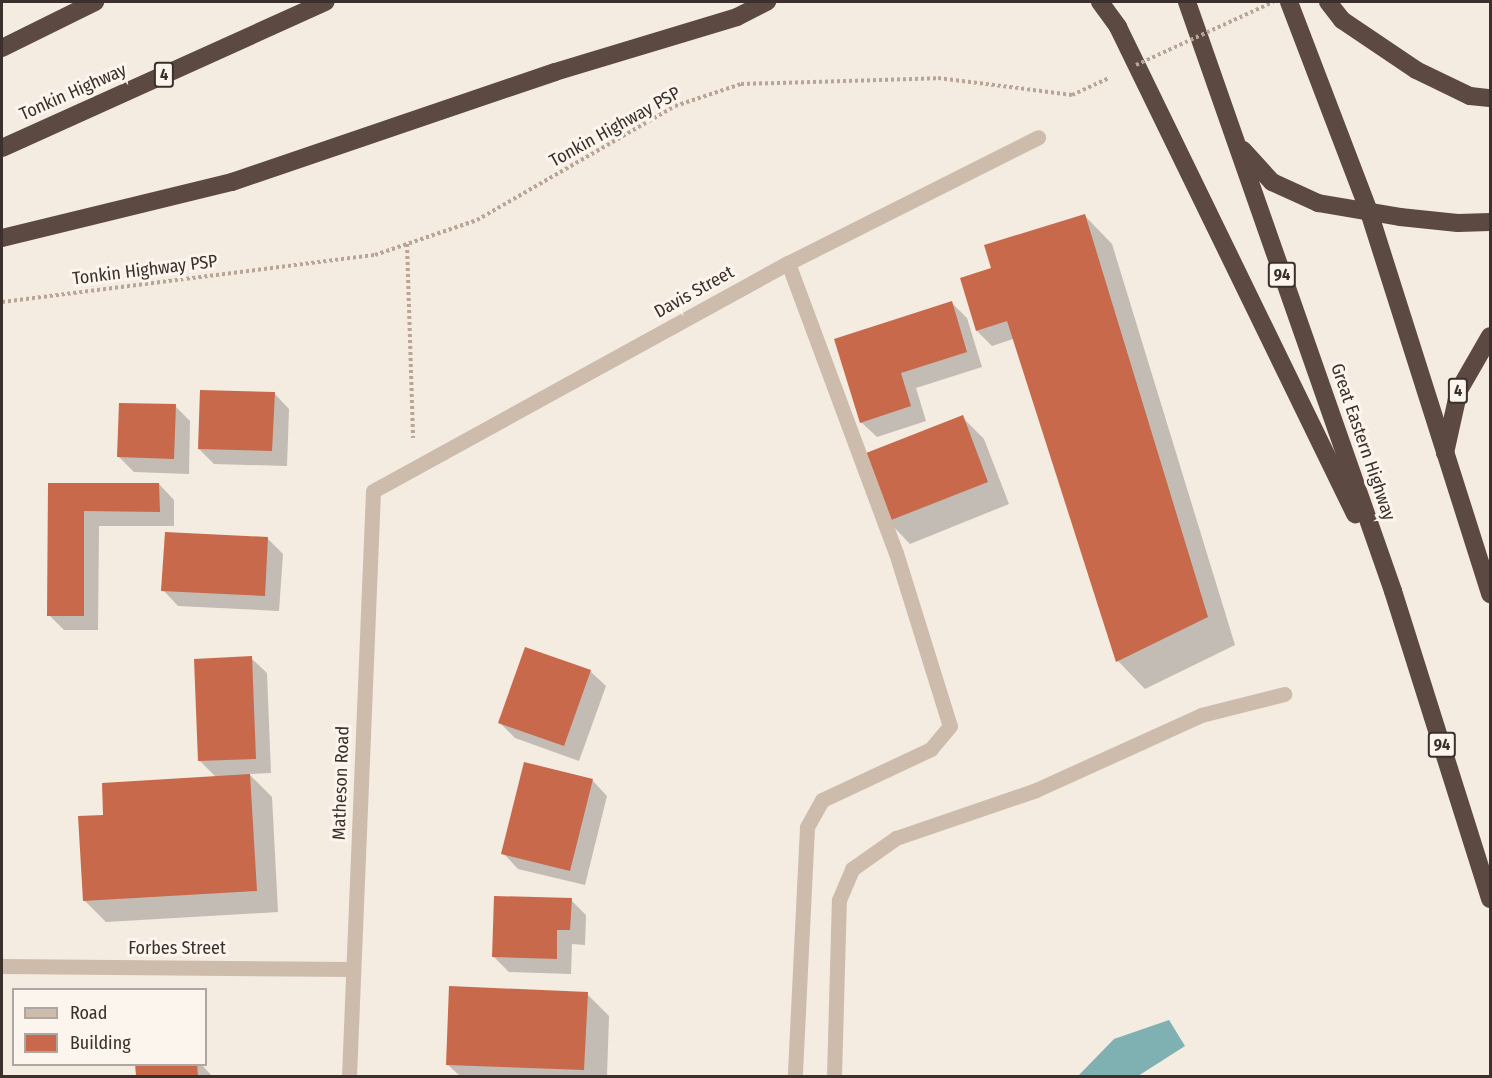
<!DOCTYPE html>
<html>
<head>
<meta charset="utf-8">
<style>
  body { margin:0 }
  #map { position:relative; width:1492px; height:1078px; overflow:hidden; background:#f4ebe1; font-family:"Fira Sans Condensed",sans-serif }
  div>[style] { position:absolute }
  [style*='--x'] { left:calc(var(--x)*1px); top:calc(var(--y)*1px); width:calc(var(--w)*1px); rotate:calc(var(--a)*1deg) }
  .water>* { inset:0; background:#7fb0b2 }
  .shadow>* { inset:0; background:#0003 }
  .building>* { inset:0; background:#c8694b }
  .path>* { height:4px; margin-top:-2px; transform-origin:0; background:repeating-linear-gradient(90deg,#b9a596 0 3px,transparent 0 6px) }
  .lane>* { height:15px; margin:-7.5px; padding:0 7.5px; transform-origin:7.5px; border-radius:7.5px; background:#cdbbac }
  .street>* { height:15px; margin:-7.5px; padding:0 7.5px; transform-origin:7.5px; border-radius:7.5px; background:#cdbbac }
  .highway>* { height:18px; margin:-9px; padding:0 9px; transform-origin:9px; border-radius:9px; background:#5c4a42 }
  .path-bridge>* { height:4px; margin-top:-2px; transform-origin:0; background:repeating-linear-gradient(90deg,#b9a596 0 3px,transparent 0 6px) }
  span { translate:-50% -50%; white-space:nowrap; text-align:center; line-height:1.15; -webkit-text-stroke:6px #fbf5ee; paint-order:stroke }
  .shield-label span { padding:2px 4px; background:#fbf5ee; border:2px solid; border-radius:4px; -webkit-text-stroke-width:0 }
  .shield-label { font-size:16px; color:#3b302b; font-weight:700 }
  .street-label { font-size:18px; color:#3b302b }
  .frame { position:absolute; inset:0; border:3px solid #3b302b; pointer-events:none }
  .legend { position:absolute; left:12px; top:988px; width:195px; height:78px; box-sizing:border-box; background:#fbf5ee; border:2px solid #aea6a0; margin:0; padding:8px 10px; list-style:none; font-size:18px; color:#3b302b }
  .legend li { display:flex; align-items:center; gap:12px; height:30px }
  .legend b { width:30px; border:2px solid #aea6a0 }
</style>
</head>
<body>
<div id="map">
  <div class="water">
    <i style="clip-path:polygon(1169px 1020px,1185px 1046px,1138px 1076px,1078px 1076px,1114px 1039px)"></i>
  </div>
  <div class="shadow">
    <i style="clip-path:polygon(1085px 216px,1112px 244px,1235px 645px,1145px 689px,1118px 661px,1016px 338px,992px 346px,977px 331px,991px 270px)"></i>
    <i style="clip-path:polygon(952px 303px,967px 318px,982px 367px,916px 388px,926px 421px,877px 437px,861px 422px)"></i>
    <i style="clip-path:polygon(274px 393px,289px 409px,287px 466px,214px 464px,199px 449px)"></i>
    <i style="clip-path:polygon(175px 406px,190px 421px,189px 474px,134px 472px,119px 457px)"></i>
    <i style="clip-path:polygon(962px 417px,984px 439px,1009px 504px,910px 544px,888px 521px)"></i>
    <i style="clip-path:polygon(49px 484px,159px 484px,174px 500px,174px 526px,99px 526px,98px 630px,64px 630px,49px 615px)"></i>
    <i style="clip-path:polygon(267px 538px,283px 554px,279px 611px,178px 606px,163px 590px)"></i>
    <i style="clip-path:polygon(251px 658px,267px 673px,271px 773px,249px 774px,272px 797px,278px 912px,106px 922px,84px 900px,105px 816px,216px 777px,200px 761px)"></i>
    <i style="clip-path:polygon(590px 671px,606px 686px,579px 761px,515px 738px,500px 723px)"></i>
    <i style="clip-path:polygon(592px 780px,607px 796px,585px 885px,518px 869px,503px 853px)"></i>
    <i style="clip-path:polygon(571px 900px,586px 915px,585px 945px,572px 944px,571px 974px,509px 972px,494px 957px)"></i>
    <i style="clip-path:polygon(587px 994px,609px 1016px,607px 1076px,460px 1076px,447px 1064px)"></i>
    <i style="clip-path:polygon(137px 1064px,201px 1064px,212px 1076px,137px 1076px)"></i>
  </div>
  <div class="building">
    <i style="clip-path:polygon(1085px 214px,1208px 617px,1116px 662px,1007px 321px,976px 331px,960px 278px,991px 268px,984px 245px)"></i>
    <i style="clip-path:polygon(952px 301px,967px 352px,901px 373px,911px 406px,860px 423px,834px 339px)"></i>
    <i style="clip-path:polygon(200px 390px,275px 392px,272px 451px,198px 449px)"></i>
    <i style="clip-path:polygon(119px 403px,176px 404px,174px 459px,117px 457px)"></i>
    <i style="clip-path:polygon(963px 415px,988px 482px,886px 522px,861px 455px)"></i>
    <i style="clip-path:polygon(48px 483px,159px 483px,160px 512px,84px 511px,84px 616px,47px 616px)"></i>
    <i style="clip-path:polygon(165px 532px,268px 537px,265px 596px,161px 591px)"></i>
    <i style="clip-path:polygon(525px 647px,591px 670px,564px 746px,498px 723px)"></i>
    <i style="clip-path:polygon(252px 656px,256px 759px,198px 761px,194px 659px)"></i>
    <i style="clip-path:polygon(524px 762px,593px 779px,570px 871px,501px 854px)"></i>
    <i style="clip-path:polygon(250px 774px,257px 891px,83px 901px,78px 816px,103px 815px,102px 783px)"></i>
    <i style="clip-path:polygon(494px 896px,572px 898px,570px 930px,557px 930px,557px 959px,492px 957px)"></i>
    <i style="clip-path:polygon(449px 986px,588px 992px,584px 1070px,446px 1065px)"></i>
    <i style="clip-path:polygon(135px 1064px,197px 1064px,198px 1076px,136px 1076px)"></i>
  </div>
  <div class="path">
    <i style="--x:407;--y:244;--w:194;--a:88.2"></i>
    <i style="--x:2;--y:302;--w:376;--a:-7.2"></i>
    <i style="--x:375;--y:255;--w:108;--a:-18.9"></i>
    <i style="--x:477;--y:220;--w:228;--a:-29.9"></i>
    <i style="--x:675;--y:106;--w:70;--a:-18.4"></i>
    <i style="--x:741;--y:84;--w:197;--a:-1.7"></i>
    <i style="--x:938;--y:78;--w:135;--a:7.2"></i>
    <i style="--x:1072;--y:95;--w:41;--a:-24.7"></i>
  </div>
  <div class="lane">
    <i style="--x:788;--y:263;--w:309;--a:69.6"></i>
    <i style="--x:896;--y:553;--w:181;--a:72.7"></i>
    <i style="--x:950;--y:726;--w:30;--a:130"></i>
    <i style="--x:931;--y:749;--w:120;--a:154.9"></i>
    <i style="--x:822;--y:800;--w:31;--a:119"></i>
    <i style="--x:807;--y:827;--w:249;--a:92.8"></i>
    <i style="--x:834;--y:1076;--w:176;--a:-88.4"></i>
    <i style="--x:839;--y:900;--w:34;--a:-67"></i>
    <i style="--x:852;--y:869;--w:54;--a:-35.2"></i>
    <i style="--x:896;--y:838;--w:148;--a:-18.9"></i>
    <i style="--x:1036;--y:790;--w:181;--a:-24.4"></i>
    <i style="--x:1201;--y:715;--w:86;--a:-14.2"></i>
  </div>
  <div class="street">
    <i style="--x:2;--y:966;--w:351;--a:0.5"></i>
    <i style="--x:349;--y:1076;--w:585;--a:-87.65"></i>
    <i style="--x:373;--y:491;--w:474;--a:-28.8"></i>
    <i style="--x:788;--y:263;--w:280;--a:-26.7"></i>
  </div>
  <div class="highway">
    <i style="--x:1100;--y:2;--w:31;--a:54"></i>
    <i style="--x:1118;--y:27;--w:542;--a:64.05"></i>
    <i style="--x:1187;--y:2;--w:624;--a:70.72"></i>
    <i style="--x:1393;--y:591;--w:323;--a:72.5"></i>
    <i style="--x:1289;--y:2;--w:225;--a:69.1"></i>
    <i style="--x:1369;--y:212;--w:401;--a:72.4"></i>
    <i style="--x:1328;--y:2;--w:23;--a:52"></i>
    <i style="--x:1342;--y:20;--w:89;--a:34"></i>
    <i style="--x:1416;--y:70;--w:60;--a:25.7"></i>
    <i style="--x:1470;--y:96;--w:20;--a:6"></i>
    <i style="--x:2;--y:48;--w:104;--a:-26.3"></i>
    <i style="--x:2;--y:148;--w:355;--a:-24.3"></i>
    <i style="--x:1243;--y:150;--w:43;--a:47.8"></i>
    <i style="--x:1272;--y:182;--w:51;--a:24.5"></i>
    <i style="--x:1318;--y:203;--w:83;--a:9.7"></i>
    <i style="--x:1400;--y:217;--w:58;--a:5.9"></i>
    <i style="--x:1458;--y:223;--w:32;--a:-2"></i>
    <i style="--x:2;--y:238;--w:237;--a:-13.7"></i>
    <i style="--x:232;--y:182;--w:341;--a:-18.8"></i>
    <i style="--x:555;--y:72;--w:190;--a:-16.8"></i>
    <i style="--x:737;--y:17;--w:34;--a:-27"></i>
    <i style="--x:1445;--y:453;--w:65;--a:-77.5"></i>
    <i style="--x:1459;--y:390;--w:62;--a:-60.1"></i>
  </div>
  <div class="path-bridge">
    <i style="--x:1136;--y:65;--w:151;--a:-24.7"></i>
  </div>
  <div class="shield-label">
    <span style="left:164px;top:75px">4</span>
    <span style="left:1282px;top:275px">94</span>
    <span style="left:1458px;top:391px">4</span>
    <span style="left:1442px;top:745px">94</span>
  </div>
  <div class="street-label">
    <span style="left:73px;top:92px;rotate:-24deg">Tonkin Highway</span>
    <span style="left:615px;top:127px;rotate:-29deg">Tonkin Highway PSP</span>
    <span style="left:145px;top:270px;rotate:-7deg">Tonkin Highway PSP</span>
    <span style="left:694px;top:292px;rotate:-29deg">Davis Street</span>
    <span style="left:1363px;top:442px;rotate:71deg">Great Eastern Highway</span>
    <span style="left:341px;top:783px;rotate:-88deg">Matheson Road</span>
    <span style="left:177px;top:948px">Forbes Street</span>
  </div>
  <div class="frame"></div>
  <ul class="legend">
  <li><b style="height:8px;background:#cdbbac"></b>Road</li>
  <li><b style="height:16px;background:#c8694b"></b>Building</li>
  </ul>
</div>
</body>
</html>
